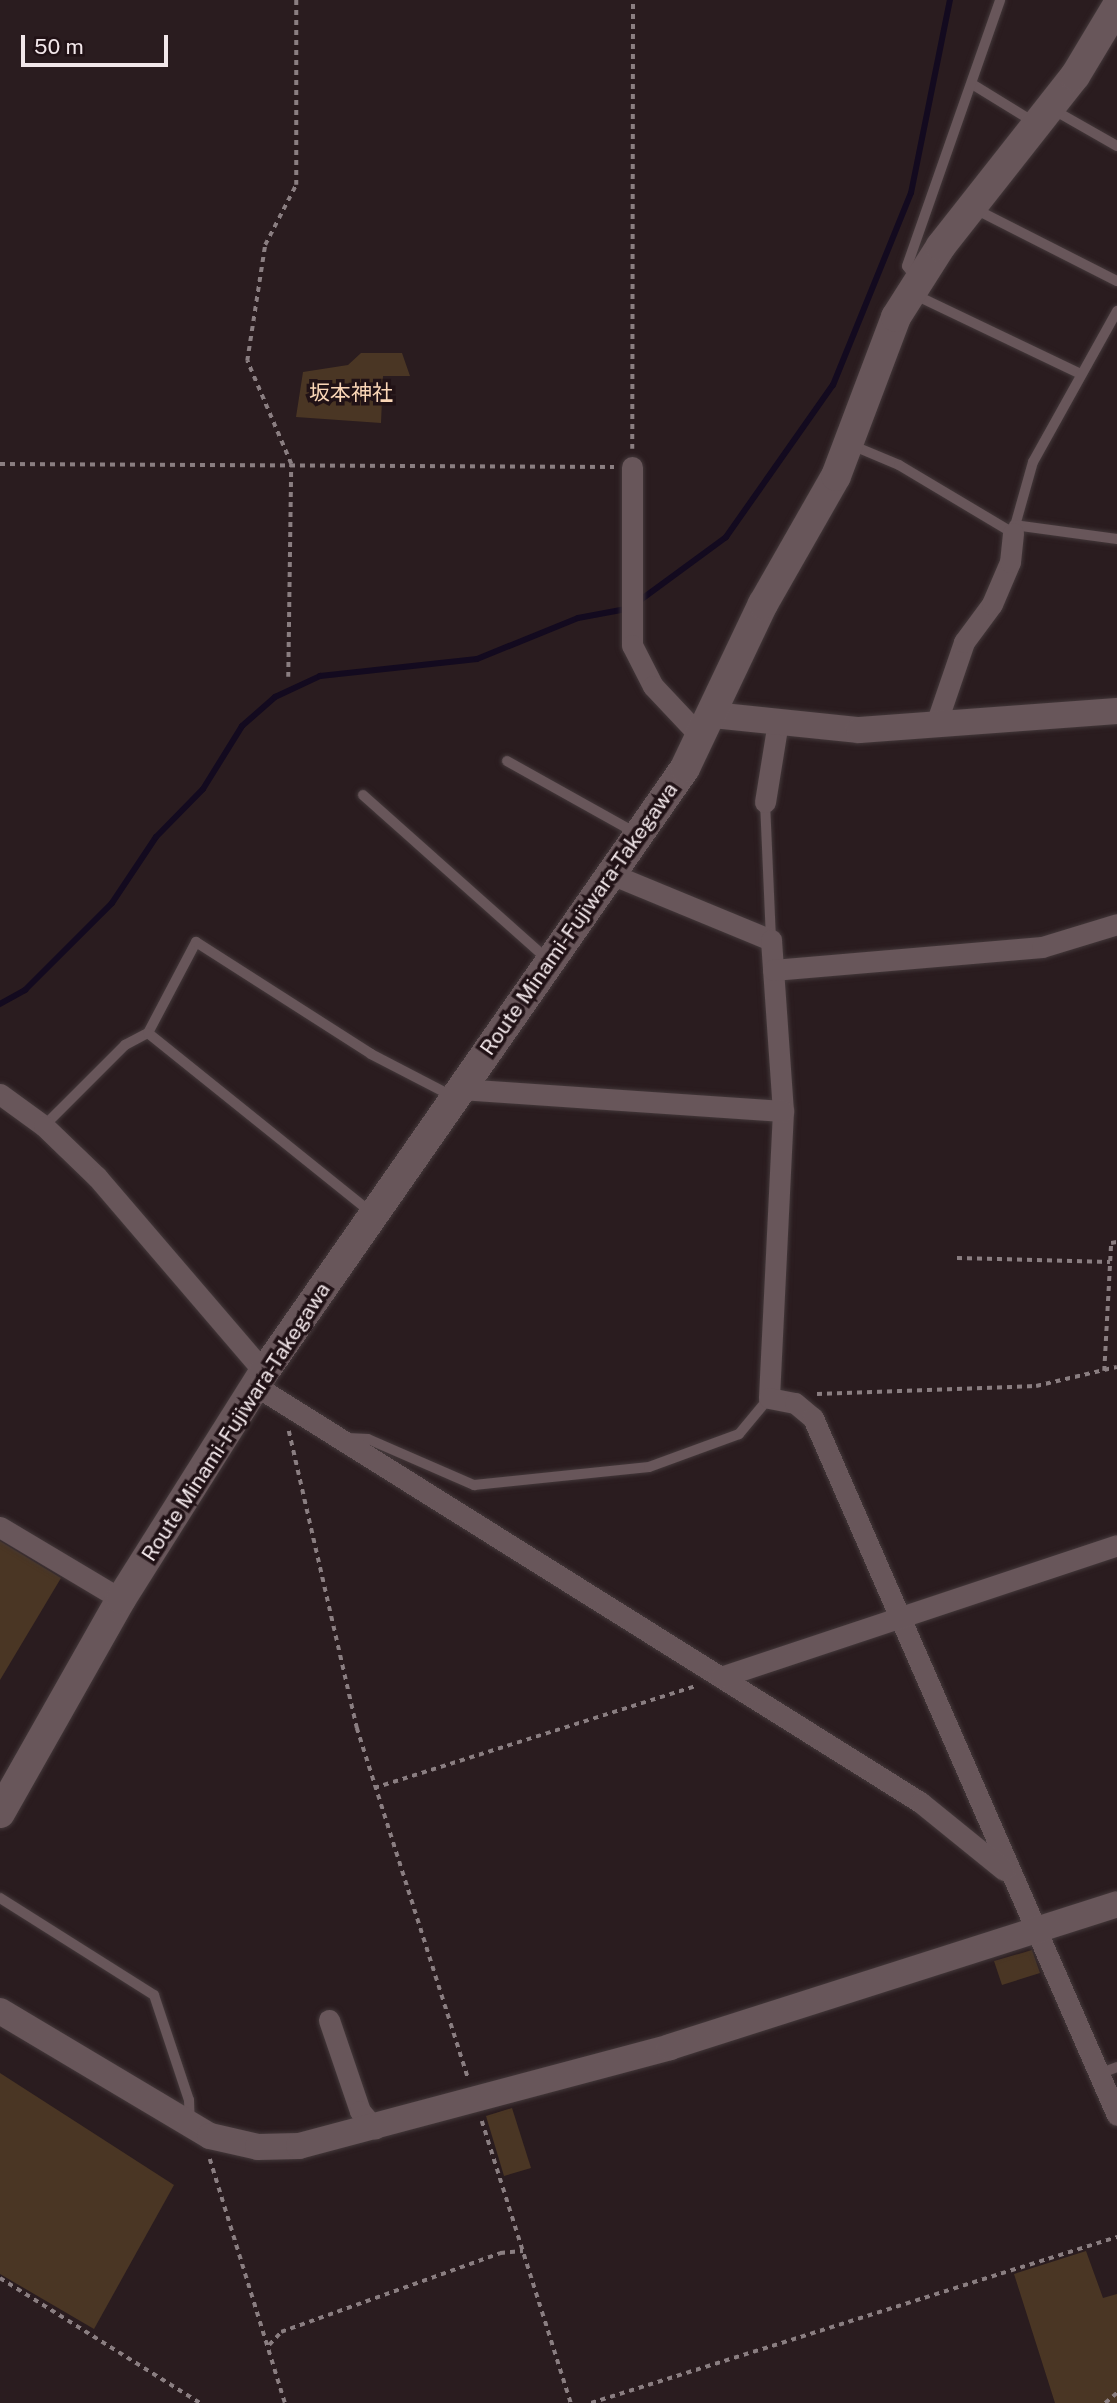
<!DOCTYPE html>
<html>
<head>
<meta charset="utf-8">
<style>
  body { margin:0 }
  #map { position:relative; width:1117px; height:2403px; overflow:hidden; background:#2a1c1f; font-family:"Public Sans","Noto Sans JP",sans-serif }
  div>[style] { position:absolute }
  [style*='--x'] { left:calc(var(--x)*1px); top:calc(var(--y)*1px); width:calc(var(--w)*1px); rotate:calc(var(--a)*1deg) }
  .green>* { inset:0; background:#4a3624 }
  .stream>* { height:6px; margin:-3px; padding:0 3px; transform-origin:3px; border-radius:3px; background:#130a1f }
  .path>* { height:3.5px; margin-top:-1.75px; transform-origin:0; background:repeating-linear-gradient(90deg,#8a7e81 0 5px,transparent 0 10px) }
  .roads { filter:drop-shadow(0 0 2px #43383a) drop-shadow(0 0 2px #43383a) }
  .service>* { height:10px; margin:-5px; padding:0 5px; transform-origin:5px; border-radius:5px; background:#68565a }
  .minor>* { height:21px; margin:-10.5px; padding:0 10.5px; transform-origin:10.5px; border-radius:10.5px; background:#68565a }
  .tertiary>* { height:26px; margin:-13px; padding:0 13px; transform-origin:13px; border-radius:13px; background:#68565a }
  .secondary>* { height:30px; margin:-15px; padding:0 15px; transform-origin:15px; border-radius:15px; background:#68565a }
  span { translate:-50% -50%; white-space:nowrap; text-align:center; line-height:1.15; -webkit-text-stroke:7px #211216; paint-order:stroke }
  .park-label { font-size:21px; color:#fad6b7 }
  .street-label { font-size:21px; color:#f2e7ea }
  .scale { position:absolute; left:21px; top:35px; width:147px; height:32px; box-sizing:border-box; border:4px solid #f2e7ea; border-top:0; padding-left:9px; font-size:21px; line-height:24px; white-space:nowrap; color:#f2e7ea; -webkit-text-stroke:5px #211216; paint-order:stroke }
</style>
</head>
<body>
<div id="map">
  <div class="green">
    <i style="clip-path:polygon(361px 353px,402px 353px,410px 376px,383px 376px,381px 423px,296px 417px,303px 372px,348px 365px)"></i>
    <i style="clip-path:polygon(0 1541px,61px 1578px,0 1680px)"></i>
    <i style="clip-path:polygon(1032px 1950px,1040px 1973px,1002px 1985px,994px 1961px)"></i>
    <i style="clip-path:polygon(0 2073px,174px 2185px,94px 2329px,0 2274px)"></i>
    <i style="clip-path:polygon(512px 2108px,531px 2168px,504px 2176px,486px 2116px)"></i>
    <i style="clip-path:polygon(1086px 2251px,1103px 2298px,1117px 2294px,1117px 2403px,1055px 2403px,1014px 2274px)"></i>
  </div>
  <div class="stream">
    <i style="--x:639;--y:601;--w:108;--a:-36.3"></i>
    <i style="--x:726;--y:537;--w:186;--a:-54.9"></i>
    <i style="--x:833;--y:385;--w:207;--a:-67.9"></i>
    <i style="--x:911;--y:193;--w:197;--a:-78.6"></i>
    <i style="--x:0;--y:1004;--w:29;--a:-29"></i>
    <i style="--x:25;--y:990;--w:123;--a:-45"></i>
    <i style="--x:112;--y:903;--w:79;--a:-56.3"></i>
    <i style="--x:156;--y:837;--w:67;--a:-45.6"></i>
    <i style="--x:203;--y:789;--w:74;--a:-58.2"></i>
    <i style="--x:242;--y:726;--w:44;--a:-41.3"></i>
    <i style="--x:275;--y:697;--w:50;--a:-25"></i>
    <i style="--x:320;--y:676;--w:158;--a:-6.2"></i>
    <i style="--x:477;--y:659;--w:109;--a:-22.1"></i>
    <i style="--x:578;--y:618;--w:49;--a:-10.6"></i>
  </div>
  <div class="path">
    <i style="--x:632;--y:449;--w:449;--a:-89.9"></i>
    <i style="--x:0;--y:464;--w:614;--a:0.28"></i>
    <i style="--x:288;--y:677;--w:213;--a:-89.2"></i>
    <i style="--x:291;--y:464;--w:112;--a:-113.1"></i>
    <i style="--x:247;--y:361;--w:117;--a:-81.2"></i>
    <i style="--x:265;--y:245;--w:68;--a:-62.7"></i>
    <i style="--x:296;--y:185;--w:185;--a:-90"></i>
    <i style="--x:957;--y:1258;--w:153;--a:1.5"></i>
    <i style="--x:1104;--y:1371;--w:128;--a:-86.9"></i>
    <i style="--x:1111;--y:1243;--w:6;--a:-9"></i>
    <i style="--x:817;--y:1394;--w:219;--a:-2.1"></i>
    <i style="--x:1036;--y:1386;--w:83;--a:-13.2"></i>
    <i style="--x:289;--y:1431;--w:305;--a:77.1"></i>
    <i style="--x:357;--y:1728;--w:366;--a:72.4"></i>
    <i style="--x:374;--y:1788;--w:338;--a:-17.6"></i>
    <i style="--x:482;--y:2121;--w:296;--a:72.5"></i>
    <i style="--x:210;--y:2159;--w:255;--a:72.9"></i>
    <i style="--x:0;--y:2278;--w:236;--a:32"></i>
    <i style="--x:269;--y:2345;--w:18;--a:-47"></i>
    <i style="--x:281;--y:2332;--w:233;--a:-19.8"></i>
    <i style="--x:500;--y:2253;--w:23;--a:-5"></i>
    <i style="--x:591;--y:2403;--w:552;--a:-17.52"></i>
    <i style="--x:1105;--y:2403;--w:16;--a:-40"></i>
  </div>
  <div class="roads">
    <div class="service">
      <i style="--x:972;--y:84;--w:73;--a:31.5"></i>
      <i style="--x:1052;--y:109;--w:75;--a:29.6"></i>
      <i style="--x:975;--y:209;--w:159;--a:26.9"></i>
      <i style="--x:917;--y:279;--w:16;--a:-128"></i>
      <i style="--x:907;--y:266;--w:282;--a:-70.7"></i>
      <i style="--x:913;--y:294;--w:186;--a:25.5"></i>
      <i style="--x:849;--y:444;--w:54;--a:22.8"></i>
      <i style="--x:899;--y:465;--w:133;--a:30.8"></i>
      <i style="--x:1013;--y:533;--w:74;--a:-74.3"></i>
      <i style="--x:1033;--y:462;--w:173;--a:-60.9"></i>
      <i style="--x:1014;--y:525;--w:104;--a:7.7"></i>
      <i style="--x:507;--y:761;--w:148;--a:29.2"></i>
      <i style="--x:363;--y:795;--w:248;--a:41.7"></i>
      <i style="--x:765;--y:802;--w:138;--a:87.5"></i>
      <i style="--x:148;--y:1033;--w:103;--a:-62.2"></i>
      <i style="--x:196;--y:942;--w:208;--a:32.6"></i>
      <i style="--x:371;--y:1054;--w:93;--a:27.4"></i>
      <i style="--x:44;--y:1126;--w:115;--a:-45"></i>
      <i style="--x:125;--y:1045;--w:26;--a:-28"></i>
      <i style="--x:148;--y:1033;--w:287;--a:38.8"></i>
      <i style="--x:347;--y:1438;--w:21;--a:3"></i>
      <i style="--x:368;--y:1439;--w:116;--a:23.5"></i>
      <i style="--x:474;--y:1485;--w:176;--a:-5.9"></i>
      <i style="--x:649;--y:1467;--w:96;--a:-20.1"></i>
      <i style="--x:739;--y:1434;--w:47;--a:-50.2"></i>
      <i style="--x:0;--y:1898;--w:182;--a:32.2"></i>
      <i style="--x:154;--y:1995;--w:111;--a:71.6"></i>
      <i style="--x:189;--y:2100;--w:23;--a:88"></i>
      <i style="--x:1099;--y:2074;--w:19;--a:-21"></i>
    </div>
    <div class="minor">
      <i style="--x:632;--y:467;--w:178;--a:90"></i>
      <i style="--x:632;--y:645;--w:46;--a:62.9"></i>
      <i style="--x:653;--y:686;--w:70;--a:46.7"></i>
      <i style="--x:936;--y:724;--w:87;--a:-71.1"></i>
      <i style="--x:964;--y:642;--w:47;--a:-53.6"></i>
      <i style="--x:992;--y:604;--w:46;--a:-66.8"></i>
      <i style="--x:1010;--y:562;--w:29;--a:-84"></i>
      <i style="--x:765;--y:802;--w:81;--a:-80.8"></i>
      <i style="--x:611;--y:874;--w:173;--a:22.4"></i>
      <i style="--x:771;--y:940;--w:171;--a:86"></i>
      <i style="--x:783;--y:1111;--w:287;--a:92.8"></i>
      <i style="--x:769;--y:1398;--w:26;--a:11"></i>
      <i style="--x:795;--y:1403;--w:23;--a:40"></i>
      <i style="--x:813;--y:1418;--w:760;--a:66.44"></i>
      <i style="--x:773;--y:970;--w:270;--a:-4.9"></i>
      <i style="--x:1042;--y:947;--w:78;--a:-17"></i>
      <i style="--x:460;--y:1089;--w:324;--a:3.9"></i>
      <i style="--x:0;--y:1094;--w:54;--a:36"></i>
      <i style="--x:44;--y:1126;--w:74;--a:43.9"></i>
      <i style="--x:97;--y:1177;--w:257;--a:49.4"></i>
      <i style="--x:256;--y:1386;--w:784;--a:32.07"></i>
      <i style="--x:920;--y:1802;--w:108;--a:39"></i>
      <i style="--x:0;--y:1527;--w:141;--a:30.8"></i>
      <i style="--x:721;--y:1677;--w:417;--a:-18.4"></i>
      <i style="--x:329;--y:2020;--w:96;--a:71.2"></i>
      <i style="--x:360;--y:2111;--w:23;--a:50"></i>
    </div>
    <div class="tertiary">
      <i style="--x:713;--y:715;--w:147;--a:5.9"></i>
      <i style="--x:859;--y:730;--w:259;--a:-4.2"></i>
      <i style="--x:0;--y:2011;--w:244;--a:30.8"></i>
      <i style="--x:210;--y:2136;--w:49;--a:12.9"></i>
      <i style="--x:258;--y:2147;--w:41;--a:-1.4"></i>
      <i style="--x:299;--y:2146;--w:384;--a:-14.9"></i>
      <i style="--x:670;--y:2047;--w:469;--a:-17.7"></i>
    </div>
    <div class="secondary">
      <i style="--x:0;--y:1813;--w:246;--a:-60.5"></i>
      <i style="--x:121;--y:1599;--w:268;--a:-57.8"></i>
      <i style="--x:264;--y:1372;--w:736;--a:-55.12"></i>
      <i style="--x:685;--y:768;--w:182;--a:-64.6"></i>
      <i style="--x:763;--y:604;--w:147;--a:-60.3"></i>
      <i style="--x:836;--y:476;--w:170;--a:-69.3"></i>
      <i style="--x:896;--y:317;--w:84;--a:-57.6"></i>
      <i style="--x:941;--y:246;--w:216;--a:-51.8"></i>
      <i style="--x:1075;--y:76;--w:82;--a:-59"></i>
    </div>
  </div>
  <div class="park-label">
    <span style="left:351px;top:393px">坂本神社</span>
  </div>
  <div class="street-label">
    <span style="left:579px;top:919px;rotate:-55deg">Route Minami-Fujiwara-Takegawa</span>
    <span style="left:236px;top:1422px;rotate:-57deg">Route Minami-Fujiwara-Takegawa</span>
  </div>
  <div class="scale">50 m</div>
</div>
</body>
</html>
